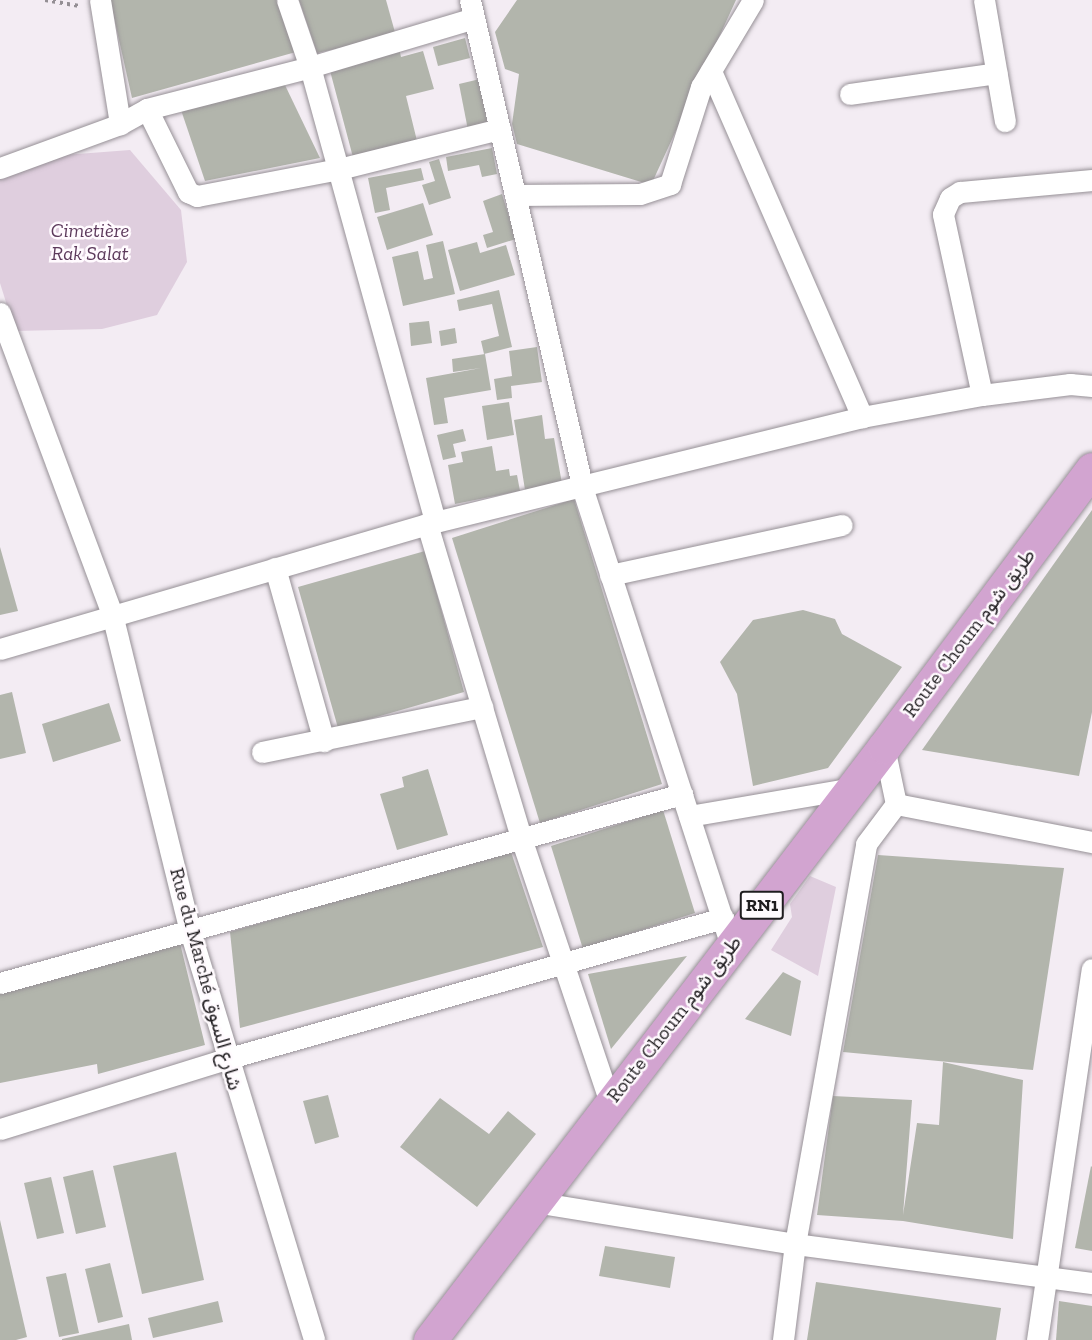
<!DOCTYPE html>
<html>
<head>
<meta charset="utf-8">
<style>
  body { margin:0 }
  #map { position:relative; width:1092px; height:1340px; overflow:hidden; background:#f3ecf3; font-family:"Zilla Slab","Noto Sans Arabic",serif }
  div>[style] { position:absolute }
  [style*='--x'] { left:calc(var(--x)*1px); top:calc(var(--y)*1px); width:calc(var(--w)*1px); rotate:calc(var(--a)*1deg) }
  .green>* { inset:0; background:#dfcede }
  .building>* { inset:0; background:#b2b5ac }
  .path>* { height:4px; margin-top:-2px; transform-origin:0; background:repeating-linear-gradient(90deg,#948f94 0 3px,transparent 0 7.5px) }
  .roads { filter:drop-shadow(0 0 2px #969096) drop-shadow(0 0 2px #969096) }
  .minor>* { height:21px; margin:-10.5px; padding:0 10.5px; transform-origin:10.5px; border-radius:10.5px; background:#fff }
  .trunk>* { height:33px; margin:-16.5px; padding:0 16.5px; transform-origin:16.5px; border-radius:16.5px; background:#d2a4d0 }
  span { translate:-50% -50%; white-space:nowrap; text-align:center; line-height:1.15; -webkit-text-stroke:5px #fffafe; paint-order:stroke }
  .shield-label span { padding:2px 4px; background:#fffafe; border:2px solid; border-radius:4px; -webkit-text-stroke-width:0 }
  .shield-label { font-size:18px; color:#1f1c1f; font-weight:700 }
  .park-label { font-size:20px; color:#5c395b; font-style:italic }
  .street-label { font-size:20px; color:#1f1c1f }
</style>
</head>
<body>
<div id="map">
  <div class="green">
    <i style="clip-path:polygon(130px 150px,181px 210px,187px 262px,157px 315px,102px 329px,15px 331px,0 283px,0 174px,25px 158px)"></i>
    <i style="clip-path:polygon(810px 876px,836px 887px,818px 976px,771px 950px,792px 917px,790px 904px)"></i>
  </div>
  <div class="building">
    <i style="clip-path:polygon(110px 0,285px 0,303px 50px,132px 98px)"></i>
    <i style="clip-path:polygon(299px 0,386px 0,396px 36px,317px 53px)"></i>
    <i style="clip-path:polygon(517px 0,736px 0,651px 185px,517px 144px,512px 124px,519px 74px,505px 69px,495px 32px)"></i>
    <i style="clip-path:polygon(465px 38px,470px 58px,438px 66px,433px 47px)"></i>
    <i style="clip-path:polygon(399px 48px,401px 57px,423px 51px,434px 89px,406px 96px,418px 145px,354px 161px,329px 67px)"></i>
    <i style="clip-path:polygon(480px 79px,490px 125px,468px 130px,459px 84px)"></i>
    <i style="clip-path:polygon(284px 83px,320px 158px,205px 181px,180px 107px)"></i>
    <i style="clip-path:polygon(492px 148px,497px 174px,482px 177px,479px 165px,448px 171px,446px 157px)"></i>
    <i style="clip-path:polygon(439px 159px,451px 198px,429px 205px,422px 185px,435px 181px,429px 162px)"></i>
    <i style="clip-path:polygon(421px 168px,424px 180px,386px 188px,390px 210px,375px 213px,368px 178px)"></i>
    <i style="clip-path:polygon(502px 194px,516px 239px,487px 248px,483px 235px,493px 232px,483px 201px)"></i>
    <i style="clip-path:polygon(423px 203px,433px 235px,387px 250px,377px 217px)"></i>
    <i style="clip-path:polygon(443px 241px,455px 294px,403px 306px,392px 257px,418px 251px,424px 280px,433px 278px,426px 245px)"></i>
    <i style="clip-path:polygon(477px 242px,480px 253px,506px 245px,515px 275px,460px 291px,448px 250px)"></i>
    <i style="clip-path:polygon(499px 290px,512px 347px,484px 354px,481px 341px,499px 336px,492px 304px,459px 311px,457px 300px)"></i>
    <i style="clip-path:polygon(429px 321px,432px 343px,411px 346px,409px 323px)"></i>
    <i style="clip-path:polygon(455px 328px,457px 343px,441px 346px,439px 331px)"></i>
    <i style="clip-path:polygon(537px 347px,542px 382px,511px 386px,512px 398px,497px 400px,494px 379px,512px 376px,509px 351px)"></i>
    <i style="clip-path:polygon(485px 354px,491px 390px,444px 398px,448px 423px,434px 425px,426px 378px,481px 368px,453px 372px,452px 359px)"></i>
    <i style="clip-path:polygon(509px 402px,514px 435px,487px 440px,482px 406px)"></i>
    <i style="clip-path:polygon(542px 415px,545px 439px,554px 438px,562px 484px,525px 490px,514px 420px)"></i>
    <i style="clip-path:polygon(463px 429px,466px 441px,453px 444px,456px 457px,443px 460px,437px 435px)"></i>
    <i style="clip-path:polygon(492px 446px,496px 471px,509px 469px,510px 476px,517px 475px,520px 491px,455px 504px,448px 465px,463px 462px,461px 452px)"></i>
    <i style="clip-path:polygon(574px 499px,662px 784px,540px 823px,452px 538px)"></i>
    <i style="clip-path:polygon(1092px 510px,1092px 712px,1079px 776px,922px 750px)"></i>
    <i style="clip-path:polygon(0 547px,18px 611px,0 615px)"></i>
    <i style="clip-path:polygon(425px 551px,464px 692px,338px 728px,298px 587px)"></i>
    <i style="clip-path:polygon(803px 610px,835px 619px,842px 634px,902px 667px,828px 768px,753px 786px,737px 694px,720px 662px,753px 620px)"></i>
    <i style="clip-path:polygon(12px 692px,26px 753px,0 759px,0 695px)"></i>
    <i style="clip-path:polygon(109px 703px,121px 741px,53px 762px,42px 724px)"></i>
    <i style="clip-path:polygon(428px 769px,448px 835px,397px 850px,380px 794px,404px 787px,402px 777px)"></i>
    <i style="clip-path:polygon(663px 810px,695px 913px,583px 949px,551px 846px)"></i>
    <i style="clip-path:polygon(510px 849px,543px 947px,240px 1028px,230px 932px)"></i>
    <i style="clip-path:polygon(878px 855px,1064px 868px,1033px 1070px,843px 1052px)"></i>
    <i style="clip-path:polygon(179px 939px,205px 1045px,98px 1074px,97px 1064px,0 1083px,0 992px)"></i>
    <i style="clip-path:polygon(687px 956px,611px 1049px,588px 974px)"></i>
    <i style="clip-path:polygon(783px 972px,801px 981px,791px 1036px,745px 1019px)"></i>
    <i style="clip-path:polygon(943px 1062px,1023px 1080px,1013px 1239px,903px 1221px,817px 1215px,833px 1096px,912px 1100px,903px 1215px,917px 1123px,939px 1125px)"></i>
    <i style="clip-path:polygon(328px 1095px,339px 1137px,315px 1144px,303px 1101px)"></i>
    <i style="clip-path:polygon(440px 1098px,489px 1134px,508px 1111px,536px 1134px,477px 1207px,400px 1147px)"></i>
    <i style="clip-path:polygon(176px 1152px,204px 1280px,142px 1294px,113px 1166px)"></i>
    <i style="clip-path:polygon(1091px 1166px,1092px 1167px,1092px 1251px,1075px 1248px)"></i>
    <i style="clip-path:polygon(93px 1170px,106px 1227px,76px 1234px,63px 1177px)"></i>
    <i style="clip-path:polygon(51px 1177px,64px 1233px,37px 1239px,24px 1183px)"></i>
    <i style="clip-path:polygon(0 1220px,27px 1337px,16px 1340px,0 1340px)"></i>
    <i style="clip-path:polygon(605px 1246px,675px 1257px,670px 1288px,599px 1276px)"></i>
    <i style="clip-path:polygon(110px 1263px,123px 1317px,98px 1323px,85px 1269px)"></i>
    <i style="clip-path:polygon(66px 1273px,79px 1333px,59px 1337px,46px 1277px)"></i>
    <i style="clip-path:polygon(816px 1282px,1001px 1308px,996px 1340px,807px 1340px)"></i>
    <i style="clip-path:polygon(218px 1301px,223px 1322px,153px 1338px,148px 1318px)"></i>
    <i style="clip-path:polygon(1059px 1301px,1092px 1306px,1092px 1340px,1056px 1340px)"></i>
    <i style="clip-path:polygon(129px 1324px,132px 1340px,62px 1340px,62px 1339px)"></i>
  </div>
  <div class="path">
    <i style="--x:45;--y:0;--w:35;--a:10"></i>
  </div>
  <div class="roads">
    <div class="minor">
      <i style="--x:100;--y:0;--w:126;--a:80.8"></i>
      <i style="--x:287;--y:0;--w:71;--a:71.1"></i>
      <i style="--x:310;--y:67;--w:472;--a:74.6"></i>
      <i style="--x:470;--y:0;--w:500;--a:77"></i>
      <i style="--x:582;--y:487;--w:482;--a:72"></i>
      <i style="--x:984;--y:0;--w:123;--a:80.2"></i>
      <i style="--x:711;--y:71;--w:378;--a:66.4"></i>
      <i style="--x:850;--y:94;--w:148;--a:-8.1"></i>
      <i style="--x:147;--y:109;--w:93;--a:63.7"></i>
      <i style="--x:188;--y:192;--w:10;--a:24"></i>
      <i style="--x:197;--y:196;--w:145;--a:-10.8"></i>
      <i style="--x:339;--y:169;--w:166;--a:-14"></i>
      <i style="--x:0;--y:168;--w:128;--a:-20.1"></i>
      <i style="--x:120;--y:124;--w:31;--a:-29"></i>
      <i style="--x:147;--y:109;--w:168;--a:-14.4"></i>
      <i style="--x:310;--y:67;--w:171;--a:-16.6"></i>
      <i style="--x:515;--y:195;--w:125;--a:-0.5"></i>
      <i style="--x:640;--y:194;--w:32;--a:-18"></i>
      <i style="--x:670;--y:184;--w:102;--a:-72.3"></i>
      <i style="--x:701;--y:87;--w:101;--a:-59.1"></i>
      <i style="--x:0;--y:313;--w:321;--a:69.6"></i>
      <i style="--x:112;--y:614;--w:326;--a:76.2"></i>
      <i style="--x:190;--y:931;--w:427;--a:73.1"></i>
      <i style="--x:982;--y:395;--w:185;--a:-102.2"></i>
      <i style="--x:943;--y:214;--w:17;--a:-66"></i>
      <i style="--x:950;--y:198;--w:12;--a:-31"></i>
      <i style="--x:960;--y:192;--w:133;--a:-5.2"></i>
      <i style="--x:427;--y:524;--w:328;--a:73.3"></i>
      <i style="--x:521;--y:838;--w:279;--a:71.4"></i>
      <i style="--x:275;--y:568;--w:180;--a:74.2"></i>
      <i style="--x:610;--y:575;--w:237;--a:-12.2"></i>
      <i style="--x:0;--y:649;--w:445;--a:-16.3"></i>
      <i style="--x:427;--y:524;--w:448;--a:-13.8"></i>
      <i style="--x:862;--y:417;--w:122;--a:-10.4"></i>
      <i style="--x:982;--y:395;--w:89;--a:-7.1"></i>
      <i style="--x:1070;--y:384;--w:22;--a:5"></i>
      <i style="--x:262;--y:752;--w:225;--a:-11.6"></i>
      <i style="--x:896;--y:804;--w:200;--a:11"></i>
      <i style="--x:689;--y:816;--w:166;--a:-9.7"></i>
      <i style="--x:0;--y:983;--w:708;--a:-15.49"></i>
      <i style="--x:0;--y:1129;--w:237;--a:-17.2"></i>
      <i style="--x:226;--y:1059;--w:517;--a:-15.84"></i>
      <i style="--x:535;--y:1202;--w:263;--a:9.2"></i>
      <i style="--x:795;--y:1244;--w:300;--a:7.5"></i>
      <i style="--x:783;--y:1340;--w:97;--a:-82.9"></i>
      <i style="--x:795;--y:1244;--w:406;--a:-79.9"></i>
      <i style="--x:866;--y:844;--w:50;--a:-53.1"></i>
      <i style="--x:896;--y:804;--w:58;--a:-101.9"></i>
      <i style="--x:1037;--y:1340;--w:375;--a:-81.6"></i>
    </div>
    <div class="trunk">
      <i style="--x:430;--y:1340;--w:747;--a:-52.56"></i>
      <i style="--x:884;--y:747;--w:347;--a:-53.2"></i>
    </div>
  </div>
  <div class="shield-label">
    <span style="left:762px;top:905px">RN1</span>
  </div>
  <div class="park-label">
    <span style="left:90px;top:242px">Cimetière<br>Rak Salat</span>
  </div>
  <div class="street-label">
    <span style="left:969px;top:633px;rotate:-53deg">Route Choum طريق شوم</span>
    <span style="left:206px;top:979px;rotate:75deg">Rue du Marché شارع السوق</span>
    <span style="left:674px;top:1019px;rotate:-52deg">Route Choum طريق شوم</span>
  </div>
</div>
</body>
</html>
